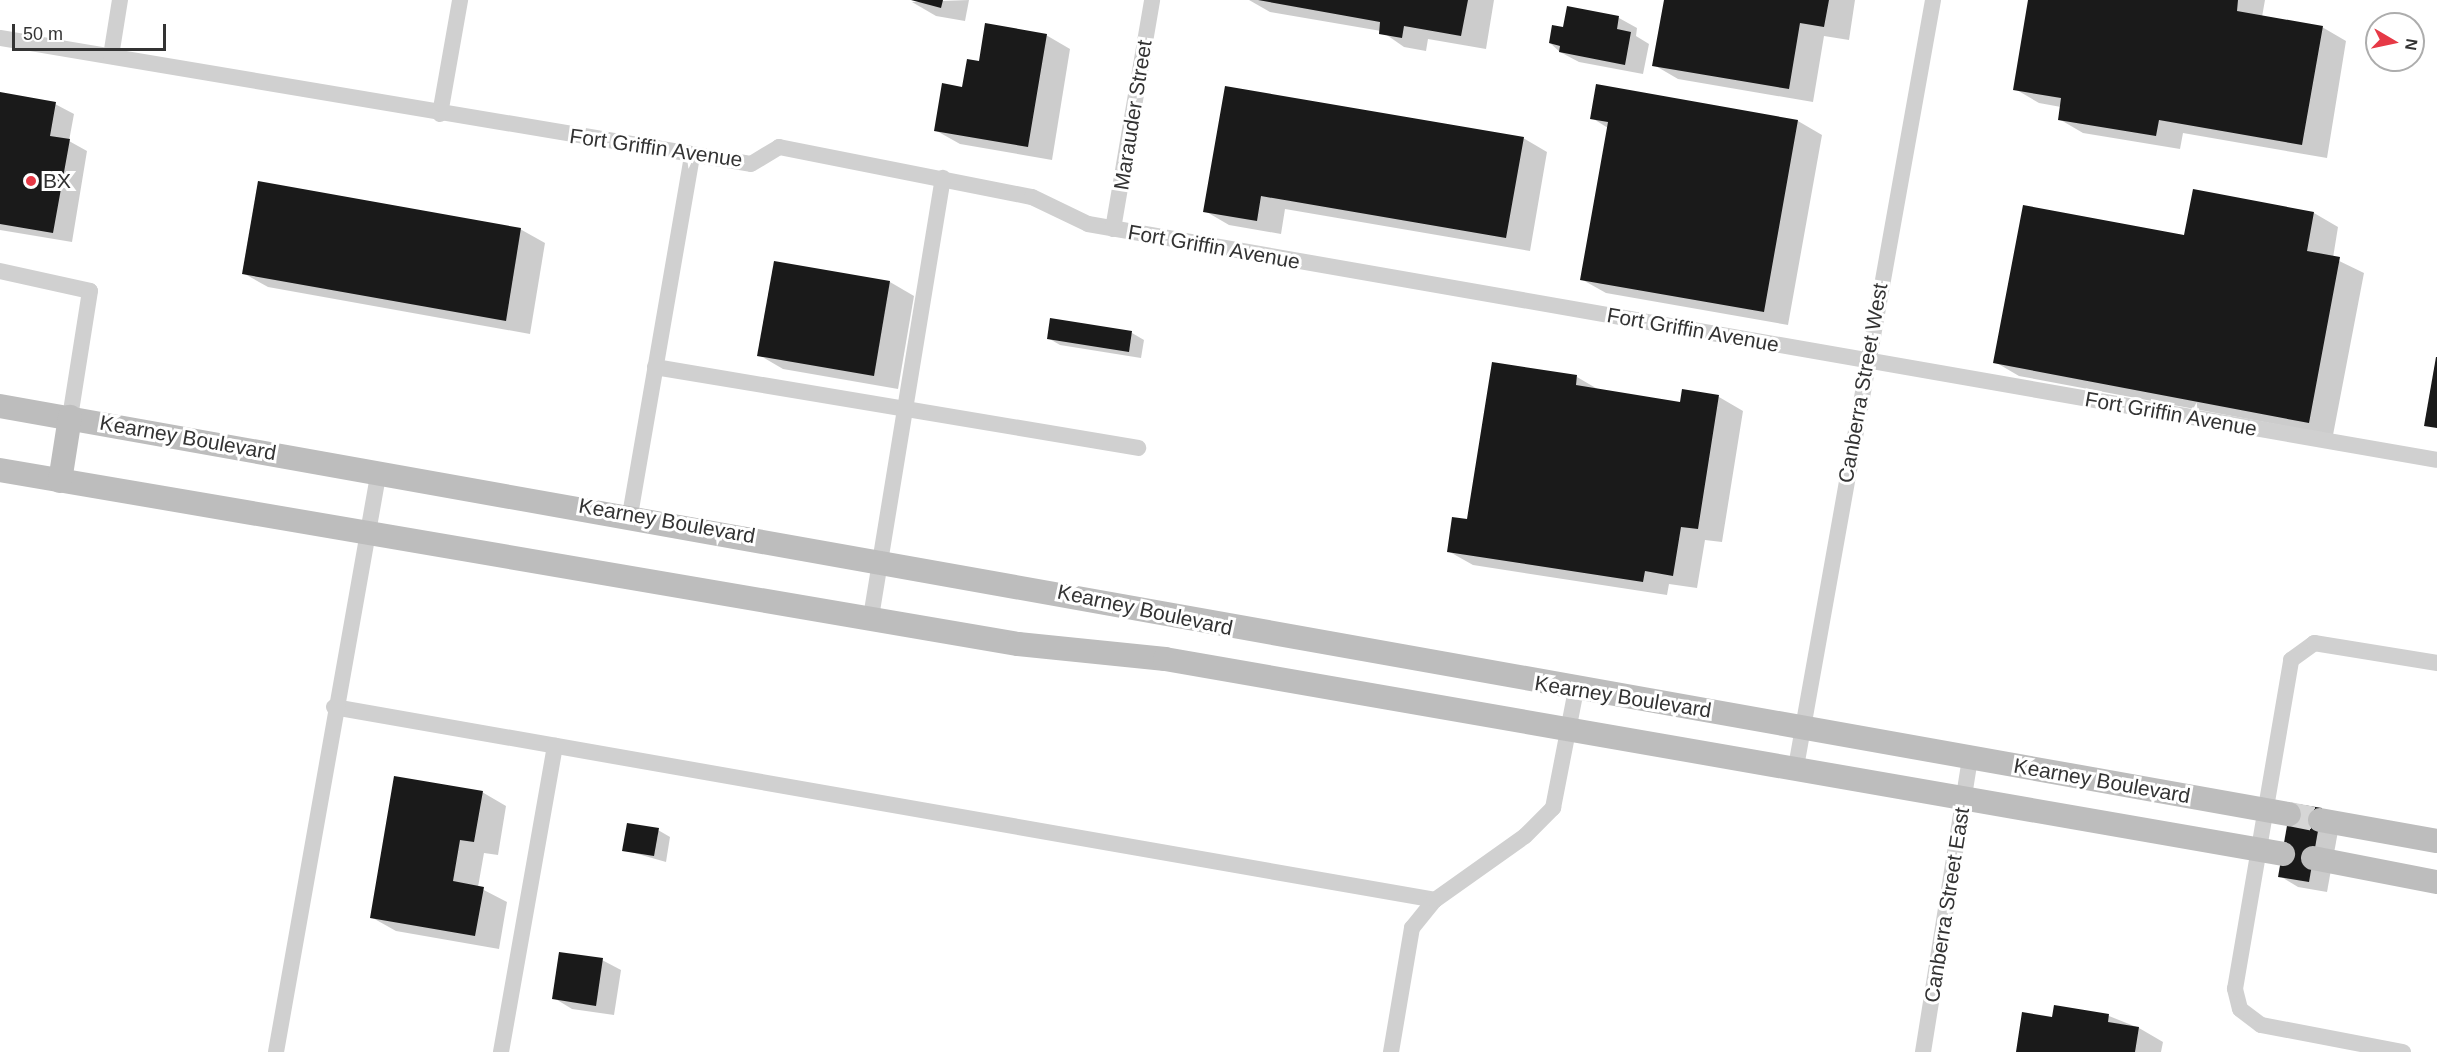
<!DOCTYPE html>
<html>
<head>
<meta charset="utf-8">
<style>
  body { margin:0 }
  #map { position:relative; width:2437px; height:1052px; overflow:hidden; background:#fff; font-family:Helvetica,sans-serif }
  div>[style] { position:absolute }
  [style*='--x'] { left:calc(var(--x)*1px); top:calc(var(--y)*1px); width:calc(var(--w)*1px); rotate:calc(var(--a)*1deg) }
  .shadow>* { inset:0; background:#0003 }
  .building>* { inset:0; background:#1a1a1a }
  .secondary-tunnel>* { height:24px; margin-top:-12px; transform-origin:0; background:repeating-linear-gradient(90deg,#d6d6d6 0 24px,transparent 0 36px) }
  .street>* { height:16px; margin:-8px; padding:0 8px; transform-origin:8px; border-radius:8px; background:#d0d0d0 }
  .secondary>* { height:24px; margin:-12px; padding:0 12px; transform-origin:12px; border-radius:12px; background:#bdbdbd }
  .dots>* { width:16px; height:16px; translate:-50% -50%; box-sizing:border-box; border:3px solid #fff; border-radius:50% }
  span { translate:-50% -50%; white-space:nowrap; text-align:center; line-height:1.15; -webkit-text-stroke:6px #fff; paint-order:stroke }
  .street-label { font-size:21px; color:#333 }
  .poi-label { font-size:21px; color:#333 }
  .left { translate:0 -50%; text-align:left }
  .north { position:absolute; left:2365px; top:12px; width:60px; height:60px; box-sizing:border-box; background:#fff; border:2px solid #adadad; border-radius:50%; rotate:99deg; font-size:16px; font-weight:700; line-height:24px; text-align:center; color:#333 }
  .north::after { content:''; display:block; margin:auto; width:21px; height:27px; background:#e63946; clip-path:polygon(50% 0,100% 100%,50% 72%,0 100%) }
  .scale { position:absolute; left:12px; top:24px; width:154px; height:27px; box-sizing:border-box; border:3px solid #333; border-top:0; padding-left:8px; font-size:18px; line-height:21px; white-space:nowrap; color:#333; -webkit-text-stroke:4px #fff; paint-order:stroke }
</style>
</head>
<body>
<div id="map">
  <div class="shadow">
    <i style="clip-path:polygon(969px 0,965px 21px,936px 16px,912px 2px)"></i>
    <i style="clip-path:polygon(1249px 0,1494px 0,1486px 49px,1428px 39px,1426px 51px,1404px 47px,1381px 31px,1270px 12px)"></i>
    <i style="clip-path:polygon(1665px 0,1855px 0,1849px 40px,1824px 36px,1813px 102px,1678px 79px,1654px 65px)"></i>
    <i style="clip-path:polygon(2030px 0,2265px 0,2262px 17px,2322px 27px,2346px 41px,2327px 158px,2183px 133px,2180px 149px,2083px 133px,2059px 119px,2061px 107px,2039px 103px,2015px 89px)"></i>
    <i style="clip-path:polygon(1568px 8px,1619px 18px,1637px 28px,1636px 36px,1649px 44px,1643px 74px,1579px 62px,1560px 52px,1550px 43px,1564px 29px)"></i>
    <i style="clip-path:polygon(1046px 35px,1070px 49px,1052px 160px,960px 144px,935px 130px,980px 62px)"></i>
    <i style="clip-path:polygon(1226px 88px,1523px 138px,1547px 152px,1530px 251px,1285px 209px,1281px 234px,1229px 225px,1205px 211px)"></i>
    <i style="clip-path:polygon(0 94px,55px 104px,74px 114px,69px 141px,87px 151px,72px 242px,0 230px)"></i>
    <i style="clip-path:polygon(1592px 118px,1798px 121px,1822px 135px,1788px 325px,1606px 293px,1581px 279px,1608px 128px)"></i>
    <i style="clip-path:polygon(2194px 191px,2314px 213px,2338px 227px,2333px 258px,2364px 273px,2333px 435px,2019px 376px,1995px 362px,2185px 237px)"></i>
    <i style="clip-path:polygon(520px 229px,545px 243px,530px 334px,268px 287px,243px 273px)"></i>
    <i style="clip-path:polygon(890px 282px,914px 296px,898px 389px,783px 369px,759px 355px)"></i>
    <i style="clip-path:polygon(1051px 320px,1132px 333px,1144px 340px,1141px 358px,1060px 345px,1048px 338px)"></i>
    <i style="clip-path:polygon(1577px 377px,1601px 391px,1681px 403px,1719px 397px,1743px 411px,1722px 542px,1705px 540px,1697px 588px,1669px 584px,1667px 595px,1473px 565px,1448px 551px)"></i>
    <i style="clip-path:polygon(482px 792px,506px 806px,498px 855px,484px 853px,478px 887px,507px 902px,499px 949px,396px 931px,371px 917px)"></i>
    <i style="clip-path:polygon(2293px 805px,2340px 820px,2327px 892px,2298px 887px,2280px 876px)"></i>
    <i style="clip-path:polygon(658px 830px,670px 837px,666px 862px,624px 850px)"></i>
    <i style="clip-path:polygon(602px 960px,621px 970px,614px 1015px,572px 1009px,554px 998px)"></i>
    <i style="clip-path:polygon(2055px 1006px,2109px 1016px,2139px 1028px,2163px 1042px,2161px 1052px,2017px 1052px,2053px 1019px)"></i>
  </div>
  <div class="building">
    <i style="clip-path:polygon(911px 0,943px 0,941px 8px)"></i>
    <i style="clip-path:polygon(1258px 0,1468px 0,1461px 36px,1404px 26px,1402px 38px,1379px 34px,1380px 22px)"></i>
    <i style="clip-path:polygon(1664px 0,1829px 0,1824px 27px,1800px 23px,1789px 89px,1652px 66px)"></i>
    <i style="clip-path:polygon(2028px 0,2238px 0,2237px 11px,2323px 26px,2302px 145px,2159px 120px,2156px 136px,2058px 120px,2061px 98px,2013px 90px)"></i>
    <i style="clip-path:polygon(1567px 6px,1619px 16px,1617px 29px,1631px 32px,1625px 65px,1559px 52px,1560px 46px,1549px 43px,1552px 25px,1563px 27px)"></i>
    <i style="clip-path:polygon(985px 23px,1047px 34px,1028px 147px,934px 131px,942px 83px,962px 87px,967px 59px,979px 61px)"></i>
    <i style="clip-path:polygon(1596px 84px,1798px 120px,1764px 312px,1580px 280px,1608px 122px,1590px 119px)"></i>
    <i style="clip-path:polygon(1225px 86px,1524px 137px,1506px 238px,1261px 196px,1257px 221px,1203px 212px)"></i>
    <i style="clip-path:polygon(0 92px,56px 102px,50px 136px,70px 139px,53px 233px,0 224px)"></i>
    <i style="clip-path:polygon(258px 181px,521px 228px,506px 321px,242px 274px)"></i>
    <i style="clip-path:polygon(2193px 189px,2314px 212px,2307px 251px,2340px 257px,2309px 423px,1993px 363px,2023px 205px,2184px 235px)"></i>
    <i style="clip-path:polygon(774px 261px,890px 281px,874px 376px,757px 356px)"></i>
    <i style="clip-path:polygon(1050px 318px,1132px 331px,1129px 352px,1047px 339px)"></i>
    <i style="clip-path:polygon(2436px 357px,2437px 357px,2437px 428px,2424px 426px)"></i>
    <i style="clip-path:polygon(1492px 362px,1577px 375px,1576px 385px,1680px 402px,1682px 389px,1719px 395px,1698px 529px,1681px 527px,1673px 576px,1645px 571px,1643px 582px,1447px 552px,1452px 517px,1467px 519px)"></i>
    <i style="clip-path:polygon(394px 776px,483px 791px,474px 842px,460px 840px,453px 881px,484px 887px,475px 936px,370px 918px)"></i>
    <i style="clip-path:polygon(2291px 803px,2322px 808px,2309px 882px,2278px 877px)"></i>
    <i style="clip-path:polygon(627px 823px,659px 828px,654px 856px,622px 851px)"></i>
    <i style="clip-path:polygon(559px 952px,603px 958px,596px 1006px,552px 999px)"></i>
    <i style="clip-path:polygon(2054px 1005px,2109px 1014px,2108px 1022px,2139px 1027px,2135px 1052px,2016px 1052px,2022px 1012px,2052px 1017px)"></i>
  </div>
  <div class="secondary-tunnel">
    <i style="--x:2289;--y:814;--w:32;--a:11"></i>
  </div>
  <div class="street">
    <i style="--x:0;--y:38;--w:761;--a:9.52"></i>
    <i style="--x:751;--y:164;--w:33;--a:-31"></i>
    <i style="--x:779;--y:147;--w:258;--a:11.2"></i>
    <i style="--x:1032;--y:197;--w:62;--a:25.7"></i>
    <i style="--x:1088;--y:224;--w:1369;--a:9.92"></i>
    <i style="--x:111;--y:56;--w:57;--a:-80.9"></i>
    <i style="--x:440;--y:114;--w:116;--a:-80"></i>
    <i style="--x:1113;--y:229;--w:232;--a:-80.3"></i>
    <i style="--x:0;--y:271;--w:92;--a:12.5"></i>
    <i style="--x:90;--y:291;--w:128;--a:99"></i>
    <i style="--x:655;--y:367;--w:490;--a:9.5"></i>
    <i style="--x:630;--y:515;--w:365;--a:-80.2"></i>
    <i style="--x:871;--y:617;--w:445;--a:-80.7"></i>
    <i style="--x:334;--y:707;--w:1118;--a:9.94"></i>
    <i style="--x:1796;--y:767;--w:779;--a:-79.87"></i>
    <i style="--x:276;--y:1052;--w:591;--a:-79.96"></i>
    <i style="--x:501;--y:1052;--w:311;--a:-80"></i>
    <i style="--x:1391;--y:1052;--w:126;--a:-80.4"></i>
    <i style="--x:1412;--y:928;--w:36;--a:-51"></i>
    <i style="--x:1435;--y:900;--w:110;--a:-35.4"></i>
    <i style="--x:1525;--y:836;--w:40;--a:-45"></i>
    <i style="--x:1553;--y:808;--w:120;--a:-79"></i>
    <i style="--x:1923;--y:1052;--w:299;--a:-80.9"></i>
    <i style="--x:2403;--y:1052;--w:145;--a:-169.2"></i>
    <i style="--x:2261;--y:1025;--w:26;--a:-143"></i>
    <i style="--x:2240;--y:1009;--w:21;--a:-104"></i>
    <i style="--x:2235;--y:989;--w:334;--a:-80.3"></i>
    <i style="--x:2291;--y:660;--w:29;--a:-36"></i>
    <i style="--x:2314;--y:643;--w:125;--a:9.2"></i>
  </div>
  <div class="secondary">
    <i style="--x:0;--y:406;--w:2325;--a:10.11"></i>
    <i style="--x:0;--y:470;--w:1033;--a:9.7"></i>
    <i style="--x:1018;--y:644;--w:148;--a:5.8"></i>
    <i style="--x:1165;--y:659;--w:1135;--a:9.89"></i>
    <i style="--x:60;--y:481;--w:65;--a:-81.1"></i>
    <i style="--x:2320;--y:820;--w:119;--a:10.2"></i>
    <i style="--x:2313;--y:858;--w:126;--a:11"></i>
  </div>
  <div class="dots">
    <i style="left:31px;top:181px;background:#e63946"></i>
  </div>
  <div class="street-label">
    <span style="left:1133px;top:115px;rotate:-81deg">Marauder Street</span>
    <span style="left:656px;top:148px;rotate:8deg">Fort Griffin Avenue</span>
    <span style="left:1214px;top:247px;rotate:10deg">Fort Griffin Avenue</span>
    <span style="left:1693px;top:330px;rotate:10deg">Fort Griffin Avenue</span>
    <span style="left:1863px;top:383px;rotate:-80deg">Canberra Street West</span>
    <span style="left:2171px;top:414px;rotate:10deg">Fort Griffin Avenue</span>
    <span style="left:188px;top:438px;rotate:10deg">Kearney Boulevard</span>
    <span style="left:667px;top:521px;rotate:10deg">Kearney Boulevard</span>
    <span style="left:1145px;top:610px;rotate:12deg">Kearney Boulevard</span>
    <span style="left:1623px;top:697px;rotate:9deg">Kearney Boulevard</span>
    <span style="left:2102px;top:781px;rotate:10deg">Kearney Boulevard</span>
    <span style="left:1947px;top:905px;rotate:-81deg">Canberra Street East</span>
  </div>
  <div class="poi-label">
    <span class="left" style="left:43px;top:181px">BX</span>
  </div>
  <div class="north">N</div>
  <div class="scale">50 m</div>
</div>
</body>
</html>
